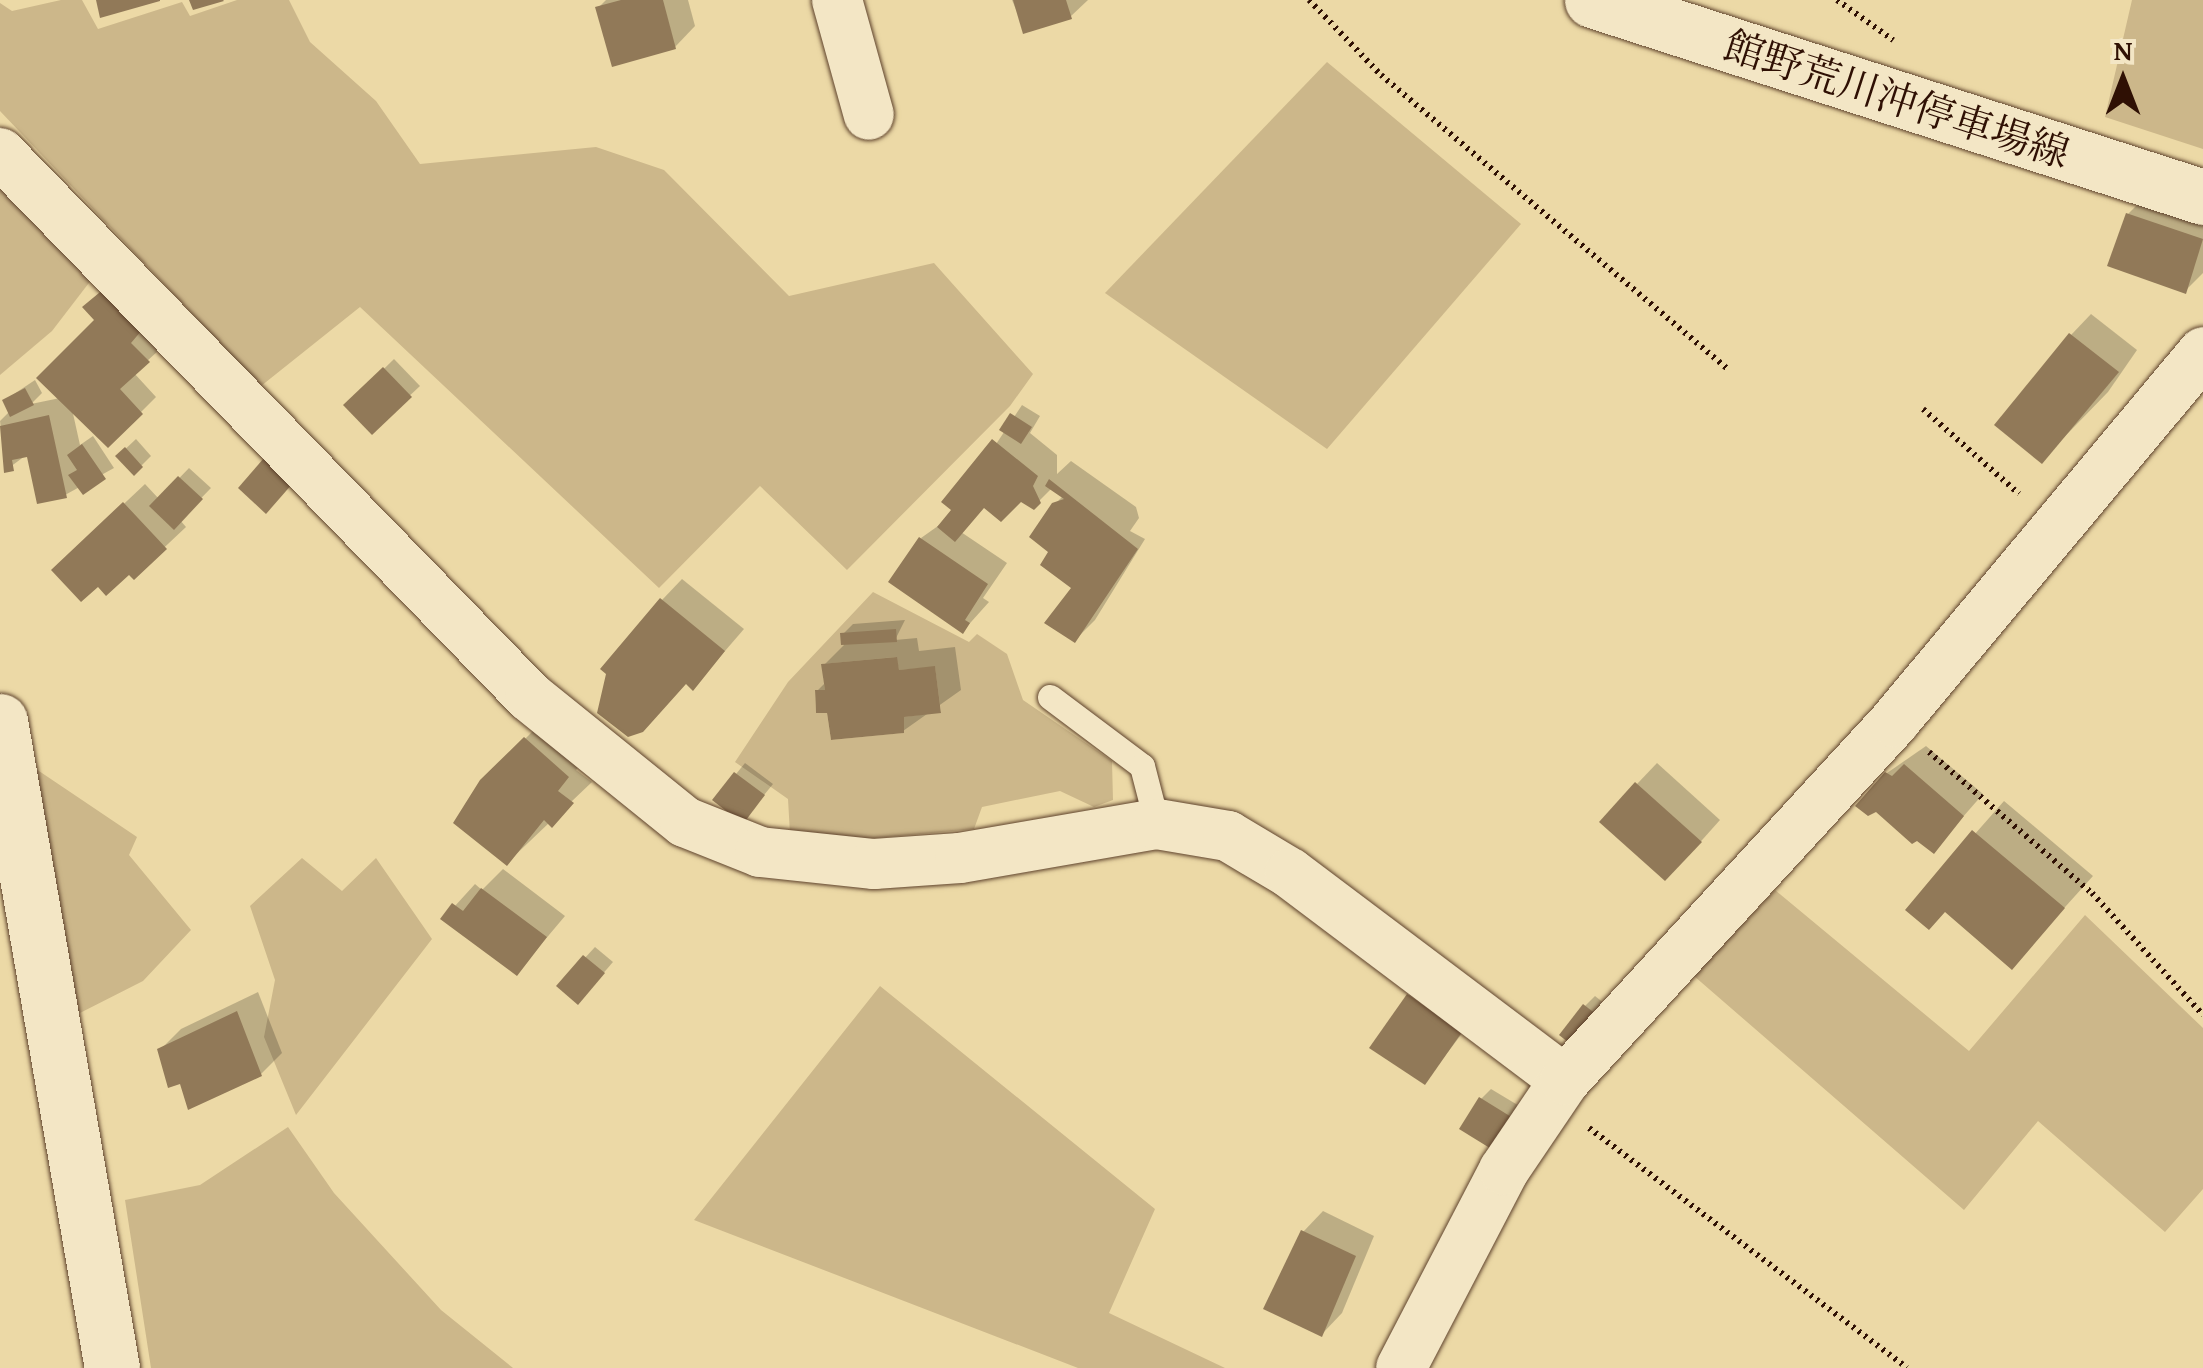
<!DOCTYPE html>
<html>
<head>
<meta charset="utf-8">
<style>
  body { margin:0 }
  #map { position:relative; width:2203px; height:1368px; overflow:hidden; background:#ecd9a6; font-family:"Gentium Book Plus","Noto Serif JP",serif }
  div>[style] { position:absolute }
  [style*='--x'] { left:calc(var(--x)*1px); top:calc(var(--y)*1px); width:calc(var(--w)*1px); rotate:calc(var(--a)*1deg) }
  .green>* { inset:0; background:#ccb78a }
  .shadow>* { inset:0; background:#0003 }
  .building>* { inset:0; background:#917958 }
  .path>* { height:6px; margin-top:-3px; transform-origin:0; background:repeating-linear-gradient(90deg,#2f1004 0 2.5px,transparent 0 7.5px) }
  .roads { filter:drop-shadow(0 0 2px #5e422c) drop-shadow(0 0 2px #5e422c) }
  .service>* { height:25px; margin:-12.5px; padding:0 12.5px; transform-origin:12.5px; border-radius:12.5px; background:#f3e6c5 }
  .minor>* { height:50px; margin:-25px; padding:0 25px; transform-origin:25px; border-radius:25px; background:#f3e6c5 }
  .tertiary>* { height:55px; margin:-27.5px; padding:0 27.5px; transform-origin:27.5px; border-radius:27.5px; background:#f3e6c5 }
  .secondary>* { height:55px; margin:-27.5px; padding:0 27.5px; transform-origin:27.5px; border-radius:27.5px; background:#f3e6c5 }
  span { translate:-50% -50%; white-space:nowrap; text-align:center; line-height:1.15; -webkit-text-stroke:8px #f3e6c5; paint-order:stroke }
  .street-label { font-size:40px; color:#2f1004 }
  .north { position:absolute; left:2073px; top:30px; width:100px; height:100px; -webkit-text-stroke:8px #f3e6c5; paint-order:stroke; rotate:0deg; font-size:28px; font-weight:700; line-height:40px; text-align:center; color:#2f1004 }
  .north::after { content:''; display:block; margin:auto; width:35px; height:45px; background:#2f1004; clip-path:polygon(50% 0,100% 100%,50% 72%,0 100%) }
</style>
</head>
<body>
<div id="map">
  <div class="green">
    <i style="clip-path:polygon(61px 0,82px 0,98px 29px,182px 2px,190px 16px,237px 0,289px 0,310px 42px,376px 101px,420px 164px,596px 147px,664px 170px,789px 296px,934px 263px,1033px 374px,1010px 406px,847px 570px,760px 486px,659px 588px,360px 307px,261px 386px,0 111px,0 3px,12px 11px)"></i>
    <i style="clip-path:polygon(2132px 0,2203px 0,2203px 149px,2105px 117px)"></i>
    <i style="clip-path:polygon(1327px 62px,1521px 224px,1327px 449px,1105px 293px)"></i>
    <i style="clip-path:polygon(0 179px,95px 275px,52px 331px,0 375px)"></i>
    <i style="clip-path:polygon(evenodd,873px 592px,969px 642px,977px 634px,1007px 654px,1023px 700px,1112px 761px,1113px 800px,1094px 807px,1060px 791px,982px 807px,974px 829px,866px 839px,790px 834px,788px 799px,735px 762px,788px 682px,873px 592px,896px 657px,899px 670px,935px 667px,941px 712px,904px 717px,903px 733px,831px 740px,827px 713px,816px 713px,815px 691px,825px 690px,822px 664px,896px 657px)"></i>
    <i style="clip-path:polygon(36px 769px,137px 837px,129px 855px,191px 930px,143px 981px,74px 1016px)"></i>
    <i style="clip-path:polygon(302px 858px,342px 891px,376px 858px,432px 939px,296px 1115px,264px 1037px,275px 980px,250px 906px)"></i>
    <i style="clip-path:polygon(1775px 890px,1969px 1051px,2085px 915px,2203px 1028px,2203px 1189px,2165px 1232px,2038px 1121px,1964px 1210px,1694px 976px)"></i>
    <i style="clip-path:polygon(880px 986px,1155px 1209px,1109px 1313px,1225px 1368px,1078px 1368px,694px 1220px)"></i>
    <i style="clip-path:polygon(288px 1127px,334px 1193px,441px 1310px,513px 1368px,151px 1368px,125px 1200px,200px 1185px)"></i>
  </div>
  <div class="shadow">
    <i style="clip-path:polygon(606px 0,688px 0,695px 26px,675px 47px,598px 8px)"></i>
    <i style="clip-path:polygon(1012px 0,1088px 0,1070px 17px,1025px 31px)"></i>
    <i style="clip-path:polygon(2148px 194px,2203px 212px,2203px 273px,2185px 291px,2128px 214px)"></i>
    <i style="clip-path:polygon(2091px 314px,2137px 350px,2108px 392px,2041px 461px,2071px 335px)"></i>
    <i style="clip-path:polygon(97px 320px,161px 332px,150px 343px,158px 351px,134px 373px,156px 397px,141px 412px,72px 409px,80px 445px,93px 436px,114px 468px,65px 495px,29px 453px,6px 470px,0 421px,10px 411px,5px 400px,35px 380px,42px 393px,31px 404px,60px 398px)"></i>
    <i style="clip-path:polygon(394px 359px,420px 386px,372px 431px,347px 405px)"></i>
    <i style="clip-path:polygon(1022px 405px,1040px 416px,1030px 433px,1057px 455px,1057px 474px,1071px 461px,1136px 507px,1139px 518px,1130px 531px,1145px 539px,1095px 620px,1075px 640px,1074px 588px,1051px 551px,1054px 505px,1063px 496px,1052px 488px,1034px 506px,1021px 499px,985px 505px,961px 532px,1007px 563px,983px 598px,989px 602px,963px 631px,921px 538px,945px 521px)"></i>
    <i style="clip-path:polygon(136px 439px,151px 456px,134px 473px,118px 456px)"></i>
    <i style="clip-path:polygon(189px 468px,211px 488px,180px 520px,186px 527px,134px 576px,75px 550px,145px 484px,159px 499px)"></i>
    <i style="clip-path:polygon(682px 579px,744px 629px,693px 688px,662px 600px)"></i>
    <i style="clip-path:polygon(905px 620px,895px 640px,917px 638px,919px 651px,955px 647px,961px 690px,903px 731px,830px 711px,817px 691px,826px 682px,824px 665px,844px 645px,843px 634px,853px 624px)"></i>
    <i style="clip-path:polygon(546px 718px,588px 755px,576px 770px,592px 782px,507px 863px,482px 782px)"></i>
    <i style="clip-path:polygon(1926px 746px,1983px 794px,1934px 850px,1876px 809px,1887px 773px)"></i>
    <i style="clip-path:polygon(745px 763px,773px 784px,743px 821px,715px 800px)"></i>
    <i style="clip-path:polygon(1657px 763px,1720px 820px,1686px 858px,1637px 784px)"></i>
    <i style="clip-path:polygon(2004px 801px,2093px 876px,2012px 966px,1946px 910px,1908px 910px)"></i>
    <i style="clip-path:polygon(503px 869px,565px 916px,517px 973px,444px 918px,475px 884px,482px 890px)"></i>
    <i style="clip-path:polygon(595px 947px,613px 962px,587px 992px,559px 986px)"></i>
    <i style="clip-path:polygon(1429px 975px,1480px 1010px,1425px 1082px,1409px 995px)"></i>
    <i style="clip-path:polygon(258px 992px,282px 1053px,261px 1074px,169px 1085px,160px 1050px,181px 1029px)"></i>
    <i style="clip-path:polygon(1595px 996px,1605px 1004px,1582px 1033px,1585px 1006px)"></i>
    <i style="clip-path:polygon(1491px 1089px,1521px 1107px,1503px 1138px,1481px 1099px)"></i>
    <i style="clip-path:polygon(1323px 1211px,1374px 1236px,1342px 1313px,1322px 1334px,1303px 1232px)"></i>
  </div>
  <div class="building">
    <i style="clip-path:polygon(96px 0,160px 0,160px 1px,100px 18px)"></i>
    <i style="clip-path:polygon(189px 0,223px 0,224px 1px,193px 10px)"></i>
    <i style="clip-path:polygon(621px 0,663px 0,676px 49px,612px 67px,595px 7px)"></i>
    <i style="clip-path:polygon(1013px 0,1066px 0,1072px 19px,1023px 34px)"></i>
    <i style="clip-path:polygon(2126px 213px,2203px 239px,2186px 294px,2107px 266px)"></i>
    <i style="clip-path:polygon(105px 288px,142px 330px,131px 343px,150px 362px,120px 389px,143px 414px,108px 448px,36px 378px,94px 320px,82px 307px)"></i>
    <i style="clip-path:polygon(2069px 333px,2119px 372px,2042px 464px,1994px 425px)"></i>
    <i style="clip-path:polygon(383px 367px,412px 397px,372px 435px,343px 405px)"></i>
    <i style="clip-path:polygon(25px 388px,34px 405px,10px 417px,2px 400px)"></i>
    <i style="clip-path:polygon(1010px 413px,1032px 427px,1021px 444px,999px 430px)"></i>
    <i style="clip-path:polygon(49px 415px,67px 498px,37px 504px,27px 457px,12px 460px,14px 471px,4px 473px,0 426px)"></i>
    <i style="clip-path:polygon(992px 439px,1038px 476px,1033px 486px,1041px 503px,1034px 510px,1021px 502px,1001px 522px,984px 508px,955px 542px,937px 527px,951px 510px,941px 502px)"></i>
    <i style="clip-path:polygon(82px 444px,106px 479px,83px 495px,68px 475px,77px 470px,67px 455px)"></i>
    <i style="clip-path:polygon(125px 447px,143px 467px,134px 476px,115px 456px)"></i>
    <i style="clip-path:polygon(264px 458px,293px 483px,266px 514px,238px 488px)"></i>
    <i style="clip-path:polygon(178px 476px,203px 499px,174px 530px,149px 506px)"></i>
    <i style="clip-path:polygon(1049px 479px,1138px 549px,1075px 643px,1044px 623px,1071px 588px,1040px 565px,1048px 552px,1029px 537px,1052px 503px,1064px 499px,1045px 486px)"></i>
    <i style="clip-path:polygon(123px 502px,167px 549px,134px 580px,129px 575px,106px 596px,98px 587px,81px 602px,51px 570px)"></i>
    <i style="clip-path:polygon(919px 537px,988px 584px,965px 620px,970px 623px,963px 634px,888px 582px)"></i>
    <i style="clip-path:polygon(660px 598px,725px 651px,693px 691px,686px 684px,643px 732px,628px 737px,597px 713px,606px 674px,600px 669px)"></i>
    <i style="clip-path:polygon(896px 629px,897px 642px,841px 645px,840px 633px)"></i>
    <i style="clip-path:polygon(897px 657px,899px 670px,935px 666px,941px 713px,904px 717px,904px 733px,831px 740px,827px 713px,816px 713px,815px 690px,825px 690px,821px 664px)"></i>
    <i style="clip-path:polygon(524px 737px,569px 777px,558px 791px,574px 803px,552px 828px,544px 820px,507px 866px,453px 823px,480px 780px)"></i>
    <i style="clip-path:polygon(1904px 764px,1964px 816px,1934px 854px,1917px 841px,1912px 844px,1876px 812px,1868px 816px,1855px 806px,1885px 772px,1892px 776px)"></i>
    <i style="clip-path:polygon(734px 772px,765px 795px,743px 824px,712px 800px)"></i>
    <i style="clip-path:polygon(1635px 782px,1702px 842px,1665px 881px,1599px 822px)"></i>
    <i style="clip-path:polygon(1972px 830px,2065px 908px,2012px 970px,1945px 912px,1929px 930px,1905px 910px)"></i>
    <i style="clip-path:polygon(481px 888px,547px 937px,517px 976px,440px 919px,452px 903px,463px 911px)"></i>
    <i style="clip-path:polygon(583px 955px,605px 973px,578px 1005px,556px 986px)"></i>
    <i style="clip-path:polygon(1407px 994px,1462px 1032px,1425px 1085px,1369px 1048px)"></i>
    <i style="clip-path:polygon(1583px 1004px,1597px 1015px,1573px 1046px,1559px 1035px)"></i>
    <i style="clip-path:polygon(237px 1011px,262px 1076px,188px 1110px,180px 1084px,168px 1088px,157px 1049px)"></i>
    <i style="clip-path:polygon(1479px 1097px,1513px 1118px,1493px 1150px,1459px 1129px)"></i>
    <i style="clip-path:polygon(1301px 1230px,1356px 1256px,1322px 1337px,1263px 1309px)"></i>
  </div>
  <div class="path">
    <i style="--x:1309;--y:0;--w:104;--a:46.2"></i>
    <i style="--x:1381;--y:75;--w:453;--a:40.3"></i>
    <i style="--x:1837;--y:0;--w:69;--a:35.5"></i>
    <i style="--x:1923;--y:409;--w:128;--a:41.5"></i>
    <i style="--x:1929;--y:752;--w:216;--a:40.9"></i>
    <i style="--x:2092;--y:893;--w:165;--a:47.7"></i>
    <i style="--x:1589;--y:1128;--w:398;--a:37"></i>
  </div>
  <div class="roads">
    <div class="service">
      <i style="--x:1050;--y:697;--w:115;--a:36.9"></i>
      <i style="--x:1142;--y:766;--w:60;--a:75.5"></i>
    </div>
    <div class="minor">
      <i style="--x:837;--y:0;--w:119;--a:74.5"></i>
      <i style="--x:0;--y:153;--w:759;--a:45.75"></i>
      <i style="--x:530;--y:697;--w:199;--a:38.9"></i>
      <i style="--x:685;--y:822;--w:81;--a:21.8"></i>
      <i style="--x:760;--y:852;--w:115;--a:6"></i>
      <i style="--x:874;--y:864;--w:86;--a:-4"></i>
      <i style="--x:960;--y:858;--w:200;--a:-9.8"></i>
      <i style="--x:1157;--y:824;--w:72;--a:9.6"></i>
      <i style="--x:1228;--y:836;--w:72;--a:30.8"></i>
      <i style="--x:1290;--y:873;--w:344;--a:37"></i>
      <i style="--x:1401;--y:1368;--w:223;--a:-62.5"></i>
      <i style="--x:1504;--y:1170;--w:109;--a:-55.9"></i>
      <i style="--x:1565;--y:1080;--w:486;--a:-47.4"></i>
      <i style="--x:1894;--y:722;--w:482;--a:-50.1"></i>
    </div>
    <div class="tertiary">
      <i style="--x:0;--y:721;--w:657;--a:80.18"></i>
    </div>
    <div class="secondary">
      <i style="--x:1592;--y:0;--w:642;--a:17.87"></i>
    </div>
  </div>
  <div class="street-label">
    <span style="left:1897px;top:99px;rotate:18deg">館野荒川沖停車場線</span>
  </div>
  <div class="north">N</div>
</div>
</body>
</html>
